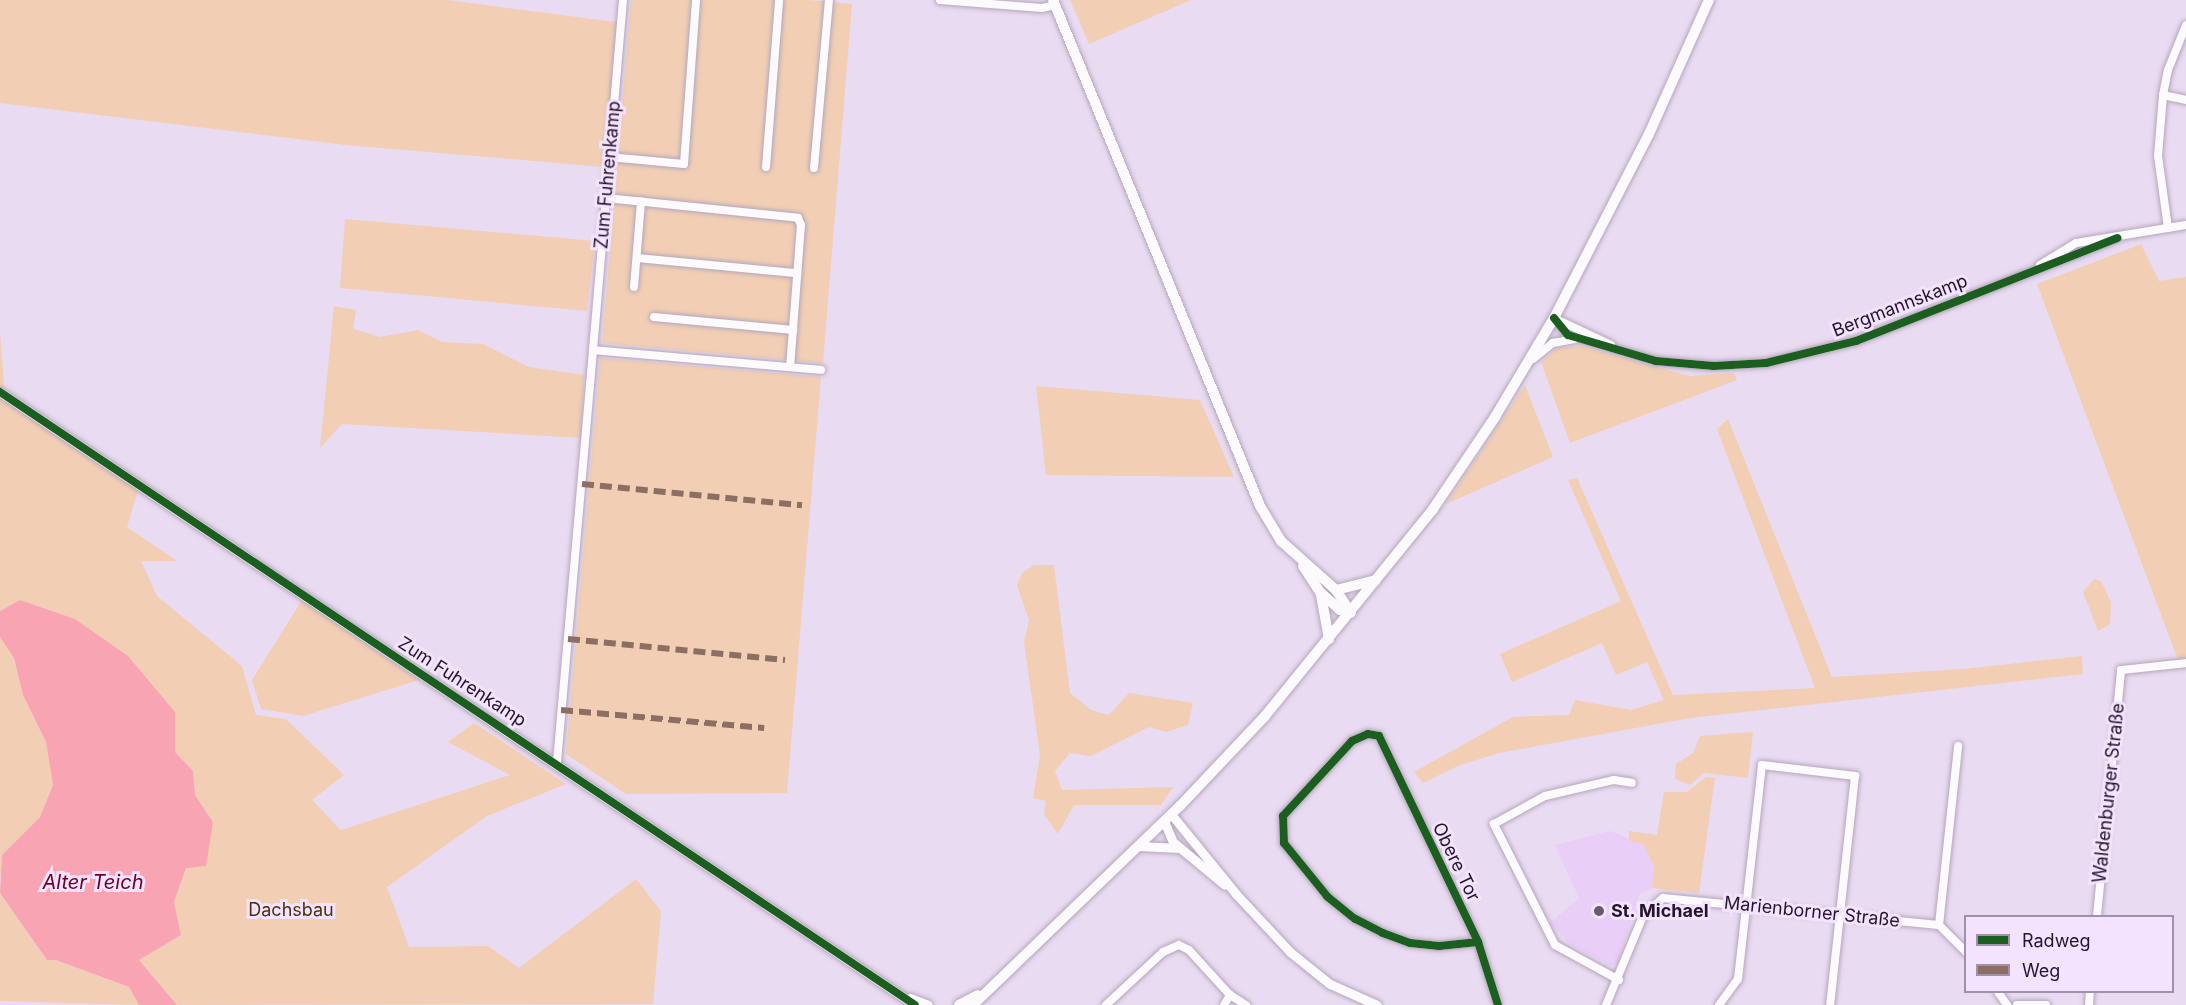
<!DOCTYPE html>
<html>
<head>
<meta charset="utf-8">
<style>
  body { margin:0 }
  #map { position:relative; width:2186px; height:1005px; overflow:hidden; background:#e9dbf1; font-family:Inter,sans-serif }
  div>[style] { position:absolute }
  [style*='--x'] { left:calc(var(--x)*1px); top:calc(var(--y)*1px); width:calc(var(--w)*1px); rotate:calc(var(--a)*1deg) }
  .built>* { inset:0; background:#e9cef8 }
  .green>* { inset:0; background:#f2cfb4 }
  .water>* { inset:0; background:#f8a4b3 }
  .roads { filter:drop-shadow(0 0 2px #b5a6bc) drop-shadow(0 0 2px #b5a6bc) }
  .minor>* { height:8px; margin:-4px; padding:0 4px; transform-origin:4px; border-radius:4px; background:#fcfafd }
  .tertiary>* { height:9px; margin:-4.5px; padding:0 4.5px; transform-origin:4.5px; border-radius:4.5px; background:#fcfafd }
  .secondary>* { height:10px; margin:-5px; padding:0 5px; transform-origin:5px; border-radius:5px; background:#fcfafd }
  .quiet>* { height:6px; margin-top:-3px; transform-origin:0; background:repeating-linear-gradient(90deg,#8d6e63 0 12px,transparent 0 18px) }
  .cycleway>* { height:8px; margin:-4px; padding:0 4px; transform-origin:4px; border-radius:4px; background:#1b5e20 }
  .dots>* { width:16px; height:16px; translate:-50% -50%; box-sizing:border-box; border:3px solid #f4e3fe; border-radius:50% }
  span { translate:-50% -50%; white-space:nowrap; text-align:center; line-height:1.15; -webkit-text-stroke:6px #f4e3fe; paint-order:stroke }
  .street-label { font-size:18px; color:#24142c }
  .park-label { font-size:18px; color:#4c3206 }
  .poi-label { font-size:18px; color:#24142c; font-weight:700 }
  .left { translate:0 -50%; text-align:left }
  .water-label { font-size:20px; color:#6b0021; font-style:italic }
  .legend { position:absolute; left:1964px; top:915px; width:210px; height:78px; box-sizing:border-box; background:#f4e3fe; border:2px solid #a190aa; margin:0; padding:8px 10px; list-style:none; font-size:18px; color:#24142c }
  .legend li { display:flex; align-items:center; gap:12px; height:30px }
  .legend b { width:30px; border:2px solid #a190aa }
</style>
</head>
<body>
<div id="map">
  <div class="built">
    <i style="clip-path:polygon(1610px 831px,1643px 844px,1654px 866px,1652px 888px,1639px 895px,1618px 963px,1611px 966px,1571px 945px,1550px 923px,1579px 898px,1555px 845px)"></i>
  </div>
  <div class="green">
    <i style="clip-path:polygon(0 0,448px 0,623px 23px,603px 167px,346px 145px,0 103px)"></i>
    <i style="clip-path:polygon(631px 0,809px 0,852px 4px,823px 363px,602px 343px)"></i>
    <i style="clip-path:polygon(1070px 0,1191px 0,1089px 44px)"></i>
    <i style="clip-path:polygon(345px 219px,595px 241px,587px 311px,340px 288px)"></i>
    <i style="clip-path:polygon(2141px 244px,2159px 281px,2186px 277px,2186px 659px,2178px 660px,2037px 284px)"></i>
    <i style="clip-path:polygon(334px 306px,356px 310px,353px 329px,380px 337px,418px 330px,442px 342px,483px 344px,529px 367px,584px 375px,581px 438px,342px 424px,320px 448px)"></i>
    <i style="clip-path:polygon(0 332px,5px 397px,139px 487px,127px 527px,177px 561px,141px 561px,157px 596px,242px 666px,256px 715px,286px 719px,344px 775px,312px 800px,341px 830px,510px 775px,448px 742px,474px 723px,566px 784px,487px 816px,387px 887px,409px 947px,488px 946px,519px 968px,636px 879px,661px 911px,653px 1004px,177px 1005px,139px 960px,181px 935px,174px 902px,186px 868px,213px 822px,195px 795px,193px 771px,175px 752px,175px 712px,75px 619px,20px 600px,0 611px)"></i>
    <i style="clip-path:polygon(1581px 346px,1689px 376px,1734px 373px,1737px 380px,1570px 443px,1541px 362px,1557px 348px)"></i>
    <i style="clip-path:polygon(600px 358px,821px 377px,787px 793px,626px 794px,566px 754px)"></i>
    <i style="clip-path:polygon(1525px 385px,1553px 457px,1446px 504px)"></i>
    <i style="clip-path:polygon(1036px 386px,1200px 400px,1234px 477px,1046px 475px)"></i>
    <i style="clip-path:polygon(1728px 419px,1832px 677px,1964px 669px,2082px 656px,2083px 674px,1690px 718px,1499px 753px,1460px 765px,1423px 783px,1414px 772px,1513px 717px,1569px 715px,1575px 700px,1631px 710px,1664px 700px,1647px 662px,1616px 675px,1602px 643px,1512px 682px,1500px 654px,1621px 601px,1568px 480px,1577px 478px,1673px 695px,1815px 688px,1717px 429px)"></i>
    <i style="clip-path:polygon(1034px 565px,1054px 565px,1070px 693px,1091px 710px,1109px 715px,1129px 693px,1193px 703px,1188px 725px,1166px 732px,1149px 727px,1091px 756px,1070px 753px,1055px 771px,1062px 790px,1173px 787px,1161px 805px,1074px 805px,1058px 834px,1044px 814px,1046px 801px,1033px 798px,1040px 755px,1024px 642px,1029px 620px,1017px 585px,1022px 573px)"></i>
    <i style="clip-path:polygon(2094px 579px,2101px 581px,2111px 602px,2110px 624px,2098px 631px,2083px 592px)"></i>
    <i style="clip-path:polygon(302px 600px,419px 680px,303px 716px,261px 709px,252px 680px)"></i>
    <i style="clip-path:polygon(0 637px,14px 658px,23px 695px,46px 742px,53px 785px,40px 817px,2px 855px,0 884px)"></i>
    <i style="clip-path:polygon(1753px 732px,1748px 778px,1704px 773px,1690px 785px,1675px 779px,1676px 764px,1693px 753px,1700px 736px)"></i>
    <i style="clip-path:polygon(1706px 777px,1715px 778px,1699px 893px,1652px 888px,1654px 866px,1643px 844px,1629px 841px,1629px 831px,1657px 835px,1664px 792px,1687px 792px)"></i>
    <i style="clip-path:polygon(0 893px,47px 960px,56px 960px,129px 987px,139px 1005px,0 1001px)"></i>
  </div>
  <div class="water">
    <i style="clip-path:polygon(20px 600px,75px 619px,128px 656px,175px 712px,175px 752px,193px 771px,195px 795px,213px 822px,206px 866px,186px 868px,174px 902px,181px 935px,139px 960px,177px 1005px,139px 1005px,129px 987px,56px 960px,47px 960px,0 893px,2px 855px,40px 817px,53px 785px,46px 742px,23px 695px,14px 658px,0 637px,0 611px)"></i>
  </div>
  <div class="roads">
    <div class="minor">
      <i style="--x:623;--y:0;--w:351;--a:94.9"></i>
      <i style="--x:593;--y:350;--w:229;--a:5"></i>
      <i style="--x:940;--y:0;--w:102;--a:4.5"></i>
      <i style="--x:1042;--y:8;--w:13;--a:-13"></i>
      <i style="--x:2163;--y:95;--w:24;--a:12"></i>
      <i style="--x:609;--y:157;--w:75;--a:5.3"></i>
      <i style="--x:684;--y:164;--w:164;--a:-85.8"></i>
      <i style="--x:766;--y:167;--w:168;--a:-85.5"></i>
      <i style="--x:814;--y:168;--w:169;--a:-84.9"></i>
      <i style="--x:606;--y:198;--w:193;--a:5.9"></i>
      <i style="--x:798;--y:218;--w:8;--a:67"></i>
      <i style="--x:801;--y:225;--w:142;--a:94.4"></i>
      <i style="--x:2168;--y:228;--w:73;--a:-97.9"></i>
      <i style="--x:2158;--y:156;--w:61;--a:-85.3"></i>
      <i style="--x:2163;--y:95;--w:25;--a:-79"></i>
      <i style="--x:2168;--y:70;--w:48;--a:-68.2"></i>
      <i style="--x:637;--y:258;--w:161;--a:5.4"></i>
      <i style="--x:2040;--y:265;--w:42;--a:-31.4"></i>
      <i style="--x:2076;--y:243;--w:111;--a:-9.3"></i>
      <i style="--x:634;--y:287;--w:86;--a:-85.3"></i>
      <i style="--x:654;--y:317;--w:140;--a:5.3"></i>
      <i style="--x:1554;--y:318;--w:22;--a:51"></i>
      <i style="--x:1568;--y:335;--w:92;--a:16.5"></i>
      <i style="--x:1656;--y:361;--w:58;--a:4.9"></i>
      <i style="--x:1714;--y:366;--w:52;--a:-3.3"></i>
      <i style="--x:1766;--y:363;--w:93;--a:-13.7"></i>
      <i style="--x:1856;--y:341;--w:281;--a:-21.5"></i>
      <i style="--x:1554;--y:318;--w:63;--a:25.3"></i>
      <i style="--x:1533;--y:359;--w:26;--a:-39"></i>
      <i style="--x:1553;--y:343;--w:22;--a:-10"></i>
      <i style="--x:557;--y:762;--w:414;--a:-85"></i>
      <i style="--x:2097;--y:916;--w:247;--a:-84.4"></i>
      <i style="--x:2121;--y:670;--w:65;--a:-6.1"></i>
      <i style="--x:1939;--y:925;--w:180;--a:-83.9"></i>
      <i style="--x:1478;--y:942;--w:39;--a:174"></i>
      <i style="--x:1439;--y:946;--w:29;--a:-174"></i>
      <i style="--x:1410;--y:943;--w:29;--a:-160"></i>
      <i style="--x:1383;--y:933;--w:31;--a:-153"></i>
      <i style="--x:1355;--y:919;--w:36;--a:-141"></i>
      <i style="--x:1327;--y:896;--w:68;--a:-129.1"></i>
      <i style="--x:1284;--y:843;--w:27;--a:-92"></i>
      <i style="--x:1283;--y:816;--w:102;--a:-47.4"></i>
      <i style="--x:1352;--y:741;--w:17;--a:-24"></i>
      <i style="--x:1368;--y:734;--w:11;--a:10"></i>
      <i style="--x:1379;--y:736;--w:229;--a:64.3"></i>
      <i style="--x:1478;--y:942;--w:66;--a:72.4"></i>
      <i style="--x:1619;--y:980;--w:73;--a:-151.3"></i>
      <i style="--x:1555;--y:945;--w:136;--a:-116.8"></i>
      <i style="--x:1494;--y:824;--w:58;--a:-28.8"></i>
      <i style="--x:1545;--y:796;--w:71;--a:-13.1"></i>
      <i style="--x:1614;--y:780;--w:18;--a:9"></i>
      <i style="--x:1998;--y:992;--w:16;--a:55"></i>
      <i style="--x:1106;--y:1005;--w:78;--a:-42.9"></i>
      <i style="--x:1163;--y:952;--w:17;--a:-24"></i>
      <i style="--x:1179;--y:945;--w:11;--a:27"></i>
      <i style="--x:1189;--y:950;--w:61;--a:47.7"></i>
      <i style="--x:1230;--y:995;--w:19;--a:32"></i>
      <i style="--x:1224;--y:1005;--w:12;--a:-59"></i>
      <i style="--x:1606;--y:1005;--w:96;--a:-67.4"></i>
      <i style="--x:1643;--y:916;--w:27;--a:-42"></i>
      <i style="--x:1663;--y:898;--w:277;--a:5.6"></i>
      <i style="--x:1939;--y:925;--w:38;--a:45"></i>
      <i style="--x:1719;--y:1005;--w:32;--a:-54"></i>
      <i style="--x:1738;--y:979;--w:215;--a:-83.6"></i>
      <i style="--x:1762;--y:765;--w:94;--a:6.7"></i>
      <i style="--x:1855;--y:776;--w:230;--a:96.2"></i>
      <i style="--x:2017;--y:1005;--w:29;--a:0"></i>
      <i style="--x:2089;--y:1005;--w:13;--a:-86"></i>
    </div>
    <div class="tertiary">
      <i style="--x:0;--y:392;--w:1101;--a:33.82"></i>
      <i style="--x:1171;--y:814;--w:103;--a:50.9"></i>
      <i style="--x:1236;--y:894;--w:79;--a:47"></i>
      <i style="--x:1290;--y:952;--w:51;--a:38.7"></i>
      <i style="--x:1330;--y:984;--w:51;--a:24.1"></i>
      <i style="--x:1164;--y:821;--w:23;--a:67"></i>
      <i style="--x:1173;--y:842;--w:67;--a:39.6"></i>
      <i style="--x:1138;--y:846;--w:42;--a:2.7"></i>
      <i style="--x:910;--y:998;--w:19;--a:21"></i>
    </div>
    <div class="secondary">
      <i style="--x:1053;--y:0;--w:547;--a:67.75"></i>
      <i style="--x:1260;--y:506;--w:41;--a:59"></i>
      <i style="--x:1281;--y:541;--w:74;--a:41.7"></i>
      <i style="--x:1336;--y:590;--w:27;--a:57"></i>
      <i style="--x:1303;--y:566;--w:31;--a:57"></i>
      <i style="--x:1320;--y:592;--w:27;--a:42"></i>
      <i style="--x:1340;--y:610;--w:11;--a:15"></i>
      <i style="--x:1336;--y:590;--w:41;--a:-14"></i>
      <i style="--x:1321;--y:595;--w:45;--a:79.7"></i>
      <i style="--x:959;--y:1005;--w:21;--a:-28"></i>
      <i style="--x:973;--y:1005;--w:287;--a:-43.9"></i>
      <i style="--x:1180;--y:806;--w:124;--a:-46.6"></i>
      <i style="--x:1265;--y:716;--w:267;--a:-50.9"></i>
      <i style="--x:1433;--y:509;--w:111;--a:-56"></i>
      <i style="--x:1495;--y:417;--w:115;--a:-59.2"></i>
      <i style="--x:1554;--y:318;--w:207;--a:-62.7"></i>
      <i style="--x:1649;--y:134;--w:147;--a:-65.9"></i>
    </div>
  </div>
  <div class="quiet">
    <i style="--x:582;--y:484;--w:221;--a:5.5"></i>
    <i style="--x:568;--y:639;--w:218;--a:5.5"></i>
    <i style="--x:561;--y:710;--w:204;--a:5.1"></i>
  </div>
  <div class="cycleway">
    <i style="--x:1554;--y:318;--w:22;--a:51"></i>
    <i style="--x:1568;--y:335;--w:92;--a:16.5"></i>
    <i style="--x:1656;--y:361;--w:58;--a:4.9"></i>
    <i style="--x:1714;--y:366;--w:52;--a:-3.3"></i>
    <i style="--x:1766;--y:363;--w:93;--a:-13.7"></i>
    <i style="--x:1856;--y:341;--w:281;--a:-21.5"></i>
    <i style="--x:0;--y:392;--w:1101;--a:33.82"></i>
    <i style="--x:1478;--y:942;--w:39;--a:174"></i>
    <i style="--x:1439;--y:946;--w:29;--a:-174"></i>
    <i style="--x:1410;--y:943;--w:29;--a:-160"></i>
    <i style="--x:1383;--y:933;--w:31;--a:-153"></i>
    <i style="--x:1355;--y:919;--w:36;--a:-141"></i>
    <i style="--x:1327;--y:896;--w:68;--a:-129.1"></i>
    <i style="--x:1284;--y:843;--w:27;--a:-92"></i>
    <i style="--x:1283;--y:816;--w:102;--a:-47.4"></i>
    <i style="--x:1352;--y:741;--w:17;--a:-24"></i>
    <i style="--x:1368;--y:734;--w:11;--a:10"></i>
    <i style="--x:1379;--y:736;--w:229;--a:64.3"></i>
    <i style="--x:1478;--y:942;--w:66;--a:72.4"></i>
  </div>
  <div class="dots">
    <i style="left:1599px;top:911px;background:#695a71"></i>
  </div>
  <div class="street-label">
    <span style="left:608px;top:175px;rotate:-85deg">Zum Fuhrenkamp</span>
    <span style="left:1900px;top:306px;rotate:-21deg">Bergmannskamp</span>
    <span style="left:462px;top:682px;rotate:33deg">Zum Fuhrenkamp</span>
    <span style="left:2109px;top:793px;rotate:-84deg">Waldenburger Straße</span>
    <span style="left:1456px;top:862px;rotate:64deg">Obere Tor</span>
    <span style="left:1812px;top:912px;rotate:6deg">Marienborner Straße</span>
  </div>
  <div class="park-label">
    <span style="left:291px;top:910px">Dachsbau</span>
  </div>
  <div class="poi-label">
    <span class="left" style="left:1611px;top:911px">St. Michael</span>
  </div>
  <div class="water-label">
    <span style="left:93px;top:882px">Alter Teich</span>
  </div>
  <ul class="legend">
  <li><b style="height:8px;background:#1b5e20"></b>Radweg</li>
  <li><b style="height:8px;background:#8d6e63"></b>Weg</li>
  </ul>
</div>
</body>
</html>
